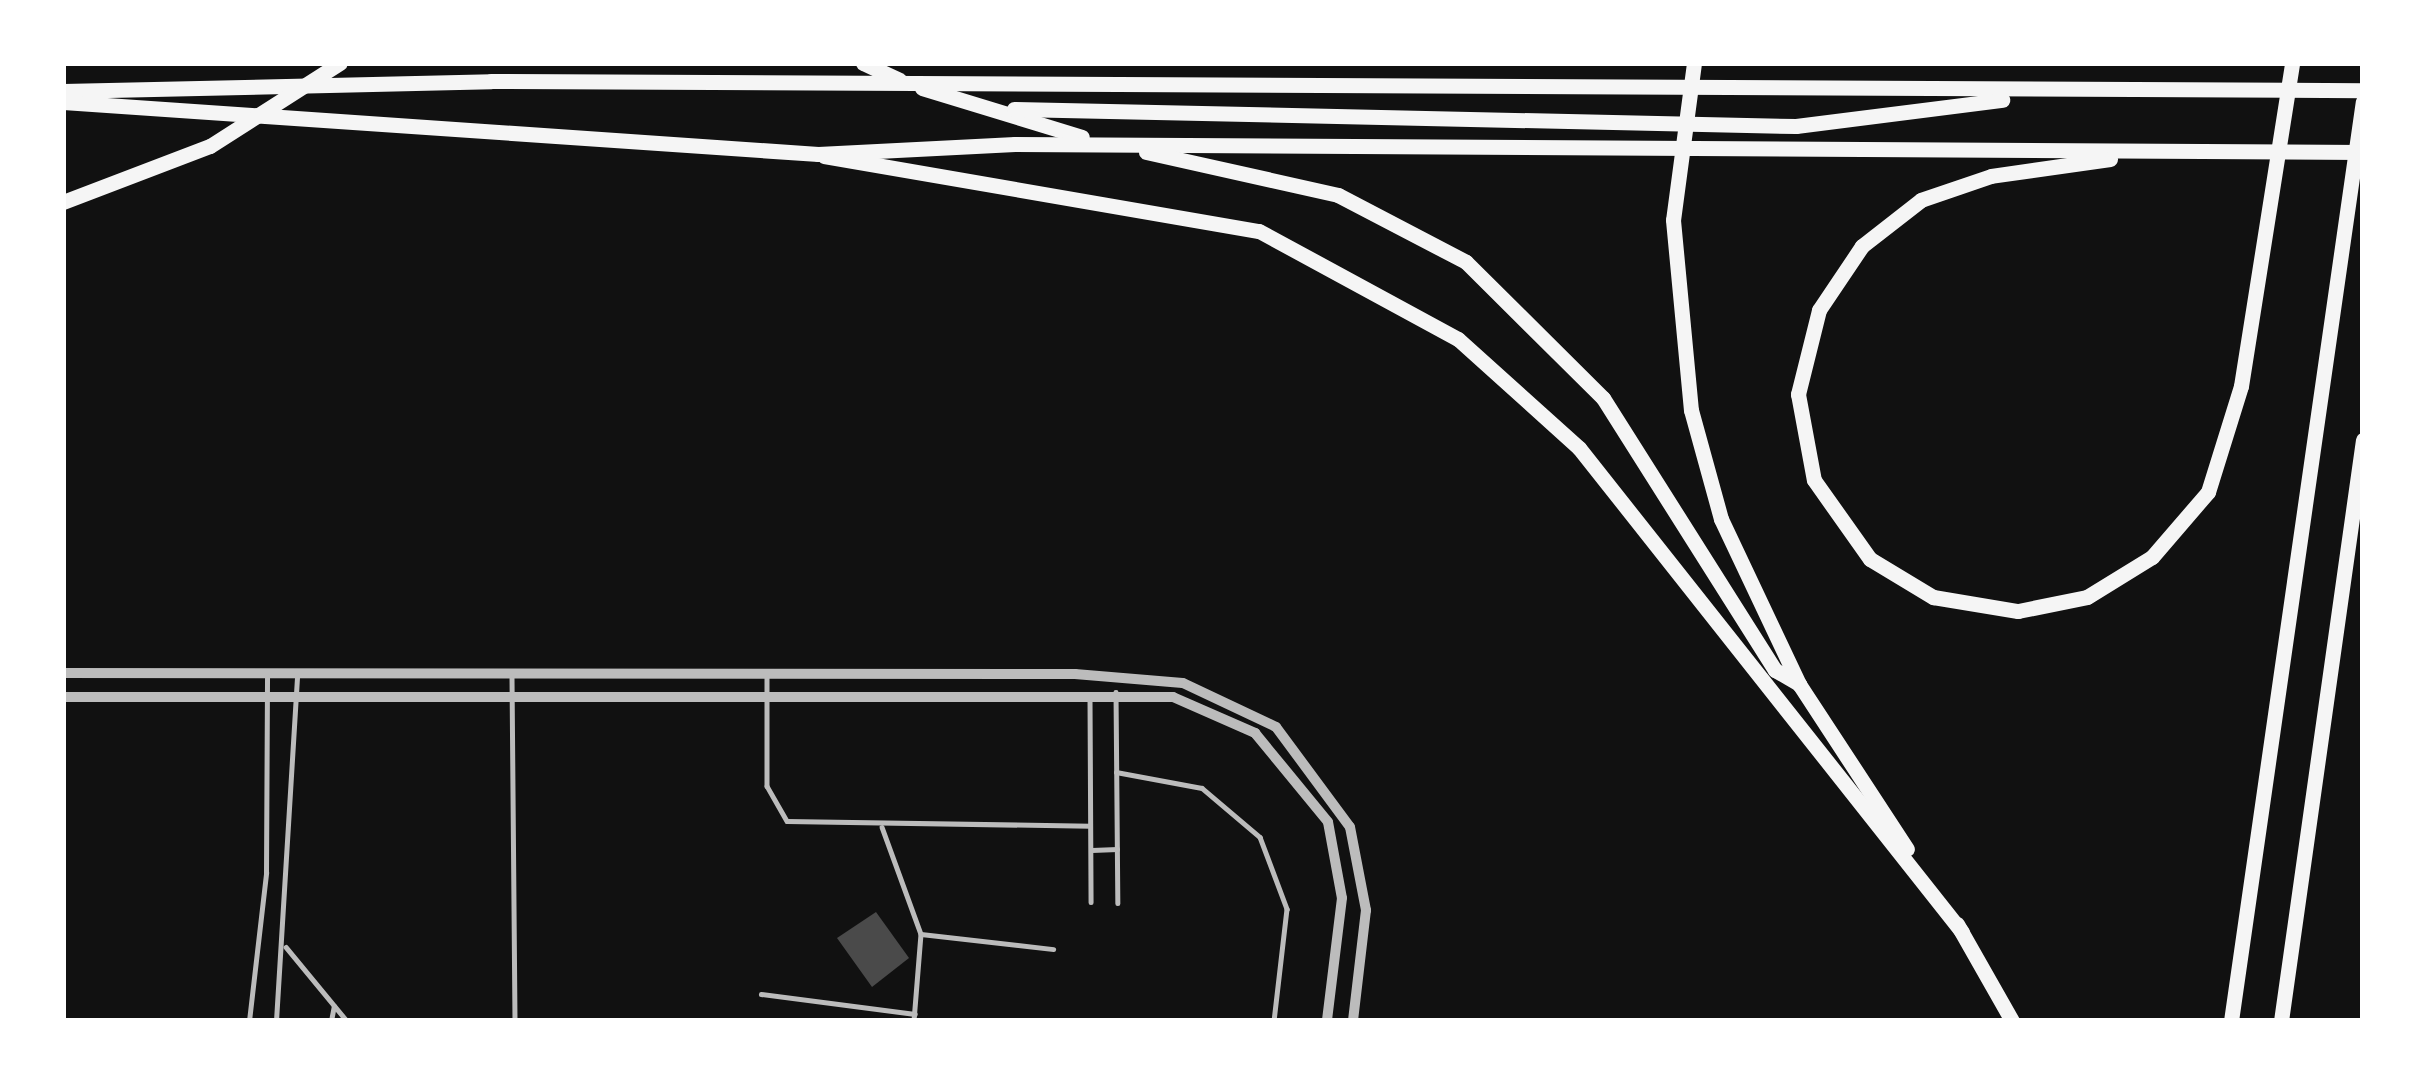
<!DOCTYPE html>
<html>
<head>
<meta charset="utf-8">
<style>
  body { margin:0 }
  #map { position:relative; width:2426px; height:1084px; overflow:hidden; background:#111; font-family:"Roboto Serif",serif }
  div>[style] { position:absolute }
  [style*='--x'] { left:calc(var(--x)*1px); top:calc(var(--y)*1px); width:calc(var(--w)*1px); rotate:calc(var(--a)*1deg) }
  .building>* { inset:0; background:#4a4a4a }
  .service>* { height:4.5px; margin:-2.25px; padding:0 2.25px; transform-origin:2.25px; border-radius:2.25px; background:#bcbcbc }
  .tertiary>* { height:10px; margin:-5px; padding:0 5px; transform-origin:5px; border-radius:5px; background:#bcbcbc }
  .motorway>* { height:15px; margin:-7.5px; padding:0 7.5px; transform-origin:7.5px; border-radius:7.5px; background:#f5f5f5 }
  span { translate:-50% -50%; white-space:nowrap; text-align:center; line-height:1.15; -webkit-text-stroke:9px #fff; paint-order:stroke }
  .frame { position:absolute; inset:0; border:66px solid #fff; pointer-events:none }
</style>
</head>
<body>
<div id="map">
  <div class="building">
    <i style="clip-path:polygon(876px 912px,909px 958px,872px 987px,837px 938px)"></i>
  </div>
  <div class="service">
    <i style="--x:767;--y:676;--w:110;--a:90"></i>
    <i style="--x:767;--y:786;--w:40;--a:60.3"></i>
    <i style="--x:787;--y:821;--w:303;--a:0.9"></i>
    <i style="--x:512;--y:677;--w:344;--a:89.5"></i>
    <i style="--x:1116;--y:692;--w:211;--a:89.5"></i>
    <i style="--x:1090;--y:698;--w:204;--a:89.7"></i>
    <i style="--x:1116;--y:772;--w:87;--a:10.5"></i>
    <i style="--x:1202;--y:788;--w:76;--a:40.2"></i>
    <i style="--x:1260;--y:837;--w:77;--a:69.4"></i>
    <i style="--x:1287;--y:909;--w:113;--a:96.6"></i>
    <i style="--x:882;--y:827;--w:114;--a:70"></i>
    <i style="--x:921;--y:934;--w:87;--a:94.6"></i>
    <i style="--x:1092;--y:850;--w:25;--a:-2"></i>
    <i style="--x:921;--y:934;--w:133;--a:6.5"></i>
    <i style="--x:286;--y:947;--w:96;--a:50.5"></i>
    <i style="--x:761;--y:994;--w:155;--a:7.4"></i>
    <i style="--x:249;--y:1021;--w:149;--a:-83.4"></i>
    <i style="--x:266;--y:873;--w:198;--a:-89.7"></i>
    <i style="--x:276;--y:1021;--w:347;--a:-86.5"></i>
    <i style="--x:331;--y:1021;--w:15;--a:-79"></i>
  </div>
  <div class="tertiary">
    <i style="--x:63;--y:673;--w:1012;--a:0.06"></i>
    <i style="--x:1075;--y:674;--w:108;--a:4.8"></i>
    <i style="--x:1183;--y:683;--w:103;--a:25.3"></i>
    <i style="--x:1276;--y:727;--w:124;--a:53.5"></i>
    <i style="--x:1350;--y:827;--w:85;--a:79.1"></i>
    <i style="--x:1366;--y:910;--w:112;--a:96.7"></i>
    <i style="--x:63;--y:697;--w:1110;--a:0"></i>
    <i style="--x:1173;--y:697;--w:90;--a:23.7"></i>
    <i style="--x:1255;--y:733;--w:115;--a:50.6"></i>
    <i style="--x:1328;--y:822;--w:77;--a:79.6"></i>
    <i style="--x:1342;--y:898;--w:124;--a:97"></i>
  </div>
  <div class="motorway">
    <i style="--x:863;--y:63;--w:40;--a:25"></i>
    <i style="--x:1694;--y:63;--w:158;--a:97.6"></i>
    <i style="--x:1673;--y:220;--w:191;--a:84.6"></i>
    <i style="--x:1691;--y:410;--w:113;--a:74.6"></i>
    <i style="--x:1721;--y:519;--w:183;--a:64.7"></i>
    <i style="--x:1799;--y:684;--w:197;--a:56.8"></i>
    <i style="--x:922;--y:88;--w:167;--a:17"></i>
    <i style="--x:63;--y:91;--w:428;--a:-1.3"></i>
    <i style="--x:491;--y:81;--w:1872;--a:0.28"></i>
    <i style="--x:63;--y:102;--w:757;--a:3.94"></i>
    <i style="--x:818;--y:154;--w:197;--a:-2.9"></i>
    <i style="--x:1015;--y:144;--w:1348;--a:0.34"></i>
    <i style="--x:1014;--y:109;--w:782;--a:1.25"></i>
    <i style="--x:1796;--y:126;--w:208;--a:-7.2"></i>
    <i style="--x:1146;--y:152;--w:197;--a:12.6"></i>
    <i style="--x:1338;--y:195;--w:144;--a:27.6"></i>
    <i style="--x:1466;--y:262;--w:193;--a:44.8"></i>
    <i style="--x:1603;--y:398;--w:322;--a:57.7"></i>
    <i style="--x:1775;--y:670;--w:28;--a:30"></i>
    <i style="--x:824;--y:156;--w:441;--a:9.8"></i>
    <i style="--x:1259;--y:231;--w:226;--a:28.5"></i>
    <i style="--x:1458;--y:339;--w:163;--a:42"></i>
    <i style="--x:1579;--y:448;--w:617;--a:51.64"></i>
    <i style="--x:2110;--y:159;--w:120;--a:171.9"></i>
    <i style="--x:1991;--y:176;--w:74;--a:161.1"></i>
    <i style="--x:1921;--y:200;--w:75;--a:142.1"></i>
    <i style="--x:1862;--y:246;--w:77;--a:123.9"></i>
    <i style="--x:1819;--y:310;--w:87;--a:104"></i>
    <i style="--x:1798;--y:394;--w:87;--a:79.5"></i>
    <i style="--x:1814;--y:480;--w:97;--a:54.7"></i>
    <i style="--x:1870;--y:559;--w:74;--a:31.1"></i>
    <i style="--x:1933;--y:597;--w:86;--a:9.4"></i>
    <i style="--x:2018;--y:611;--w:70;--a:-11.5"></i>
    <i style="--x:2087;--y:597;--w:76;--a:-31.6"></i>
    <i style="--x:2152;--y:557;--w:86;--a:-49.3"></i>
    <i style="--x:2208;--y:492;--w:111;--a:-72.7"></i>
    <i style="--x:2241;--y:386;--w:327;--a:-81"></i>
    <i style="--x:63;--y:202;--w:157;--a:-20.9"></i>
    <i style="--x:210;--y:146;--w:154;--a:-32.6"></i>
    <i style="--x:1957;--y:924;--w:112;--a:60.4"></i>
    <i style="--x:2231;--y:1021;--w:929;--a:-81.84"></i>
    <i style="--x:2281;--y:1021;--w:587;--a:-81.97"></i>
  </div>
  <div class="frame"></div>
</div>
</body>
</html>
